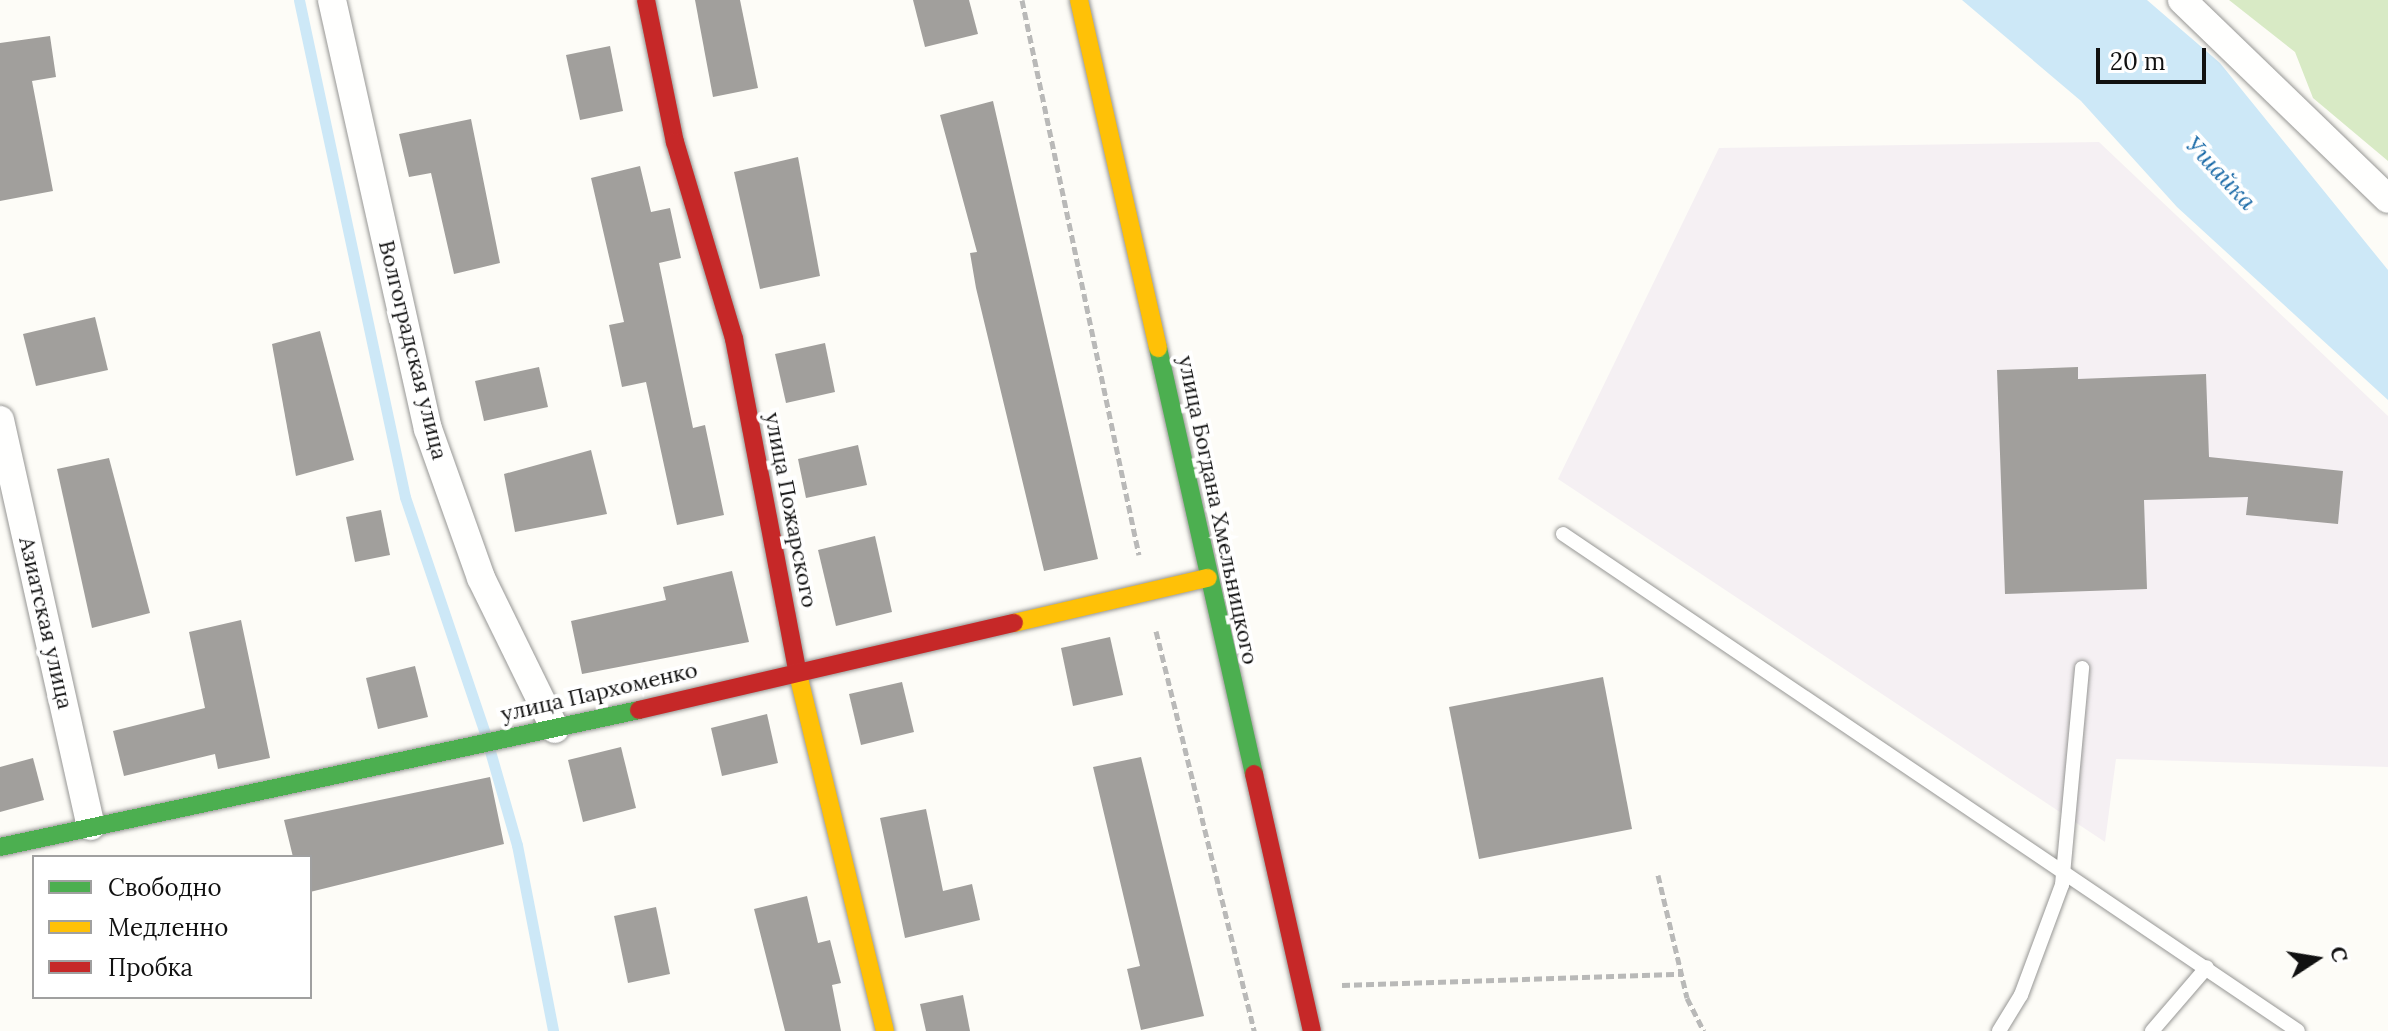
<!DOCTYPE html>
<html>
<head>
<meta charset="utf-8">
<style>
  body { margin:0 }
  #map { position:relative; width:2388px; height:1031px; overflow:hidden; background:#fdfcf7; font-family:Lora,serif }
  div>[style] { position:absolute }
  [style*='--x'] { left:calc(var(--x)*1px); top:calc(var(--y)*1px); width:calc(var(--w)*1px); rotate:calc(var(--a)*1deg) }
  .industrial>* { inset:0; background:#f5f0f3 }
  .forest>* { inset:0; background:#d8eac5 }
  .water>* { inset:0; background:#cde8f7 }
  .stream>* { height:11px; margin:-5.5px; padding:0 5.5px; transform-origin:5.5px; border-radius:5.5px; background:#cde8f7 }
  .building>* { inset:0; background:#a19f9c }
  .path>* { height:5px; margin-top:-2.5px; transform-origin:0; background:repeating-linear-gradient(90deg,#b9b9b8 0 8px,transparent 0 12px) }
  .roads { filter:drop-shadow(0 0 2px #979795) drop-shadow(0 0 2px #979795) }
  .lane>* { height:14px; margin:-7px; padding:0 7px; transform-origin:7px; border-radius:7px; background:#fffffe }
  .street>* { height:28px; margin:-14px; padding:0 14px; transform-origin:14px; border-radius:14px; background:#fffffe }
  .fast>* { height:18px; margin:-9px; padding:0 9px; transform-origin:9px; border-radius:9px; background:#4caf50 }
  .slow>* { height:18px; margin:-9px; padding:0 9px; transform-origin:9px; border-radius:9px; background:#ffc107 }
  .jam>* { height:18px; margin:-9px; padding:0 9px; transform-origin:9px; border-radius:9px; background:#c62828 }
  span { translate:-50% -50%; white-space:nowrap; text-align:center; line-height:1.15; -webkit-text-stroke:8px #fff; paint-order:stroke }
  .street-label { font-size:22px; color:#111 }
  .water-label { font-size:24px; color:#1768a6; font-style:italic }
  .legend { position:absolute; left:32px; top:855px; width:280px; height:144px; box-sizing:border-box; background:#fff; border:2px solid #a0a0a0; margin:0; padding:10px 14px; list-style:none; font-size:24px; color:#111 }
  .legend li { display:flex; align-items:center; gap:16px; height:40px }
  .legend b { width:40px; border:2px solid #a0a0a0 }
  .north { position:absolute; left:2276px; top:919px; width:80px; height:80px; -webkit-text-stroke:6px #fff; paint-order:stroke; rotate:78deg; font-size:22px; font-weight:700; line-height:32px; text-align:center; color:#111 }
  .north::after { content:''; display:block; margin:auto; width:28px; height:36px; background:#111; clip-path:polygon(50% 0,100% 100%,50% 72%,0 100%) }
  .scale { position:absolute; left:2096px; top:48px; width:110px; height:36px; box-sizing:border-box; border:4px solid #111; border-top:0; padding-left:10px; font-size:24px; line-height:28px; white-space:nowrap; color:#111; -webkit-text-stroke:6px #fff; paint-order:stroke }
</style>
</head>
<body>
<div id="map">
  <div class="industrial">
    <i style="clip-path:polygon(2099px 142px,2388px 416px,2388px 767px,2116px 759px,2105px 842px,1558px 479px,1719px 148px)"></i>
  </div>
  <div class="forest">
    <i style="clip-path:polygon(2229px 0,2388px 0,2388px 161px,2313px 98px,2295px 52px)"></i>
  </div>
  <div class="water">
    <i style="clip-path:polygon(1962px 0,2147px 0,2220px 63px,2388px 270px,2388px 400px,2177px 207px,2081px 101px)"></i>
  </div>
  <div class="stream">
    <i style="--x:299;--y:0;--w:508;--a:77.96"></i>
    <i style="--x:405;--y:497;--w:250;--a:71.3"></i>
    <i style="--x:490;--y:751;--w:98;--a:74"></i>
    <i style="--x:517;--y:845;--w:189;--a:79"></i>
  </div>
  <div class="building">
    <i style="clip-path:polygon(695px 0,740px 0,758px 88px,713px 97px)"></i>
    <i style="clip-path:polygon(913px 0,969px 0,978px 34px,925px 47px)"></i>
    <i style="clip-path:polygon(50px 36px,56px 77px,32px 81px,53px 191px,0 201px,0 43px)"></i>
    <i style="clip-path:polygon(610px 46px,623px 111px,580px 120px,566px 55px)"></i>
    <i style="clip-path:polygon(993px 101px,1098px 559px,1044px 571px,976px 288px,970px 253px,977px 252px,940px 115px)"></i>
    <i style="clip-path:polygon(471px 119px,500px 263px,454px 274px,431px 173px,409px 177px,399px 134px)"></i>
    <i style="clip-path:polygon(798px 157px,820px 276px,760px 289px,734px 172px)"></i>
    <i style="clip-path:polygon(640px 166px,651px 212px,670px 208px,681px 258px,659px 263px,693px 428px,705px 425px,724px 515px,677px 525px,646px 382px,622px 387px,609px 325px,624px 322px,591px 178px)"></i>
    <i style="clip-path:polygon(95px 317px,108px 370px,36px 386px,23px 334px)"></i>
    <i style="clip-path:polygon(320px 331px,354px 460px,296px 476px,272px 344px)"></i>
    <i style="clip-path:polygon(825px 343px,835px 392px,786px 403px,775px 354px)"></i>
    <i style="clip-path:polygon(539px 367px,548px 407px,484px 421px,475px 381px)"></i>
    <i style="clip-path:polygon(2078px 367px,2078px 379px,2206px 374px,2209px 457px,2343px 471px,2338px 524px,2246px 515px,2248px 497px,2144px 500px,2147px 589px,2005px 594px,1997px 370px)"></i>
    <i style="clip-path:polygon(858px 445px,867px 485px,806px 498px,798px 459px)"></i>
    <i style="clip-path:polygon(591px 450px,607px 514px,515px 532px,504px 474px)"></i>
    <i style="clip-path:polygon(109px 458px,150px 613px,92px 628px,57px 469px)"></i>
    <i style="clip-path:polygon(381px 510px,390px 555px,355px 562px,346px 517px)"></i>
    <i style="clip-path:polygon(875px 536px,892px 612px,836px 626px,818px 550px)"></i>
    <i style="clip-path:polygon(732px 571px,749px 642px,582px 674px,571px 621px,666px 600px,663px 587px)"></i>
    <i style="clip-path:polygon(241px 620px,270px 758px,218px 769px,215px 754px,124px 776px,113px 731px,205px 708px,189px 632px)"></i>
    <i style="clip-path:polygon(1110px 637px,1123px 695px,1073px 706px,1061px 648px)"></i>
    <i style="clip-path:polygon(415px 666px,428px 717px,378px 729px,366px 678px)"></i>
    <i style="clip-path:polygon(1603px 677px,1632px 829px,1479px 859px,1449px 707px)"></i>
    <i style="clip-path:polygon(902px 682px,914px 732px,861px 745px,849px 694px)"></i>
    <i style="clip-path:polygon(767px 714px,778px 763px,722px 776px,711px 728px)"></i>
    <i style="clip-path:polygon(621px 747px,636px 808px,583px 822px,568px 760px)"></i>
    <i style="clip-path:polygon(1141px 757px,1204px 1016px,1141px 1030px,1127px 969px,1140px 966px,1093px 767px)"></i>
    <i style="clip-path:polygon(33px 758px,44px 800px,0 812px,0 767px)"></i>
    <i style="clip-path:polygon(490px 777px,504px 844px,310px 892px,310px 857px,293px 857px,284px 820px)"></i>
    <i style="clip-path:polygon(926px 809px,943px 891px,972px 884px,980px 920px,905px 938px,880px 818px)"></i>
    <i style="clip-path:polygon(807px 896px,818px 943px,830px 940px,841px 983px,832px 985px,841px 1031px,785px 1031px,754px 909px)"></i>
    <i style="clip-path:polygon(656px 907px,670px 974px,628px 983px,614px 916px)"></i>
    <i style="clip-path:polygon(963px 995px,970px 1031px,926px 1031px,920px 1004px)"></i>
  </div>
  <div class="path">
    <i style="--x:1022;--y:0;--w:567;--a:78.1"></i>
    <i style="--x:1156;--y:631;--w:412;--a:76.2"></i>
    <i style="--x:1658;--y:875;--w:126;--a:76.7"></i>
    <i style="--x:1687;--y:998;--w:37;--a:63"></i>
    <i style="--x:1342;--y:985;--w:339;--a:-1.9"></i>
  </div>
  <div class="roads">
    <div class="lane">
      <i style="--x:1563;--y:534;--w:887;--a:34.07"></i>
      <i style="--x:1999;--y:1031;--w:42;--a:-58.6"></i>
      <i style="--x:2021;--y:995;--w:117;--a:-69.6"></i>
      <i style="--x:2062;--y:885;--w:218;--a:-84.7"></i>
      <i style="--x:2152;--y:1031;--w:84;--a:-49.3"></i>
    </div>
    <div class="street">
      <i style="--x:332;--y:0;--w:440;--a:77.4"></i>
      <i style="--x:428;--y:429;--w:158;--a:70.4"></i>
      <i style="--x:481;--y:578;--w:168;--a:63.9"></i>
      <i style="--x:2182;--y:0;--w:286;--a:44"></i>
      <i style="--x:0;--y:420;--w:416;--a:77.4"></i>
    </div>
    <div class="fast">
      <i style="--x:1158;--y:348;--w:437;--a:77.3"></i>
      <i style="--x:0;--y:847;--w:654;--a:-12.1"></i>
    </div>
    <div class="slow">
      <i style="--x:1079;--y:0;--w:357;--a:77.2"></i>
      <i style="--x:1014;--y:623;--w:199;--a:-13.1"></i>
      <i style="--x:797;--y:670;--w:372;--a:76.3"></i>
    </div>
    <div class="jam">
      <i style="--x:646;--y:0;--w:145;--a:78.5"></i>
      <i style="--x:675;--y:142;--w:206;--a:73.3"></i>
      <i style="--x:734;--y:339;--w:337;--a:79.2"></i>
      <i style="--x:639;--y:710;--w:385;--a:-13.1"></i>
      <i style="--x:1254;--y:774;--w:263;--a:77.3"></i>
    </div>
  </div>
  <div class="street-label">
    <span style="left:413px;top:350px;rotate:76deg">Волгоградская улица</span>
    <span style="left:791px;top:510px;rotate:79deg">улица Пожарского</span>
    <span style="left:1218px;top:510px;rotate:78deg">улица Богдана Хмельницкого</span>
    <span style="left:46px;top:623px;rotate:77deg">Азиатская улица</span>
    <span style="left:599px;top:692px;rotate:-13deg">улица Пархоменко</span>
  </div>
  <div class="water-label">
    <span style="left:2221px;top:173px;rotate:47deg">Ушайка</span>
  </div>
  <ul class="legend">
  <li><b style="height:10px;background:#4caf50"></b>Свободно</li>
  <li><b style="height:10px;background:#ffc107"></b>Медленно</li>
  <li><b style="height:10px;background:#c62828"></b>Пробка</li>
  </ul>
  <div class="north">С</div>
  <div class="scale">20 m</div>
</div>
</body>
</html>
